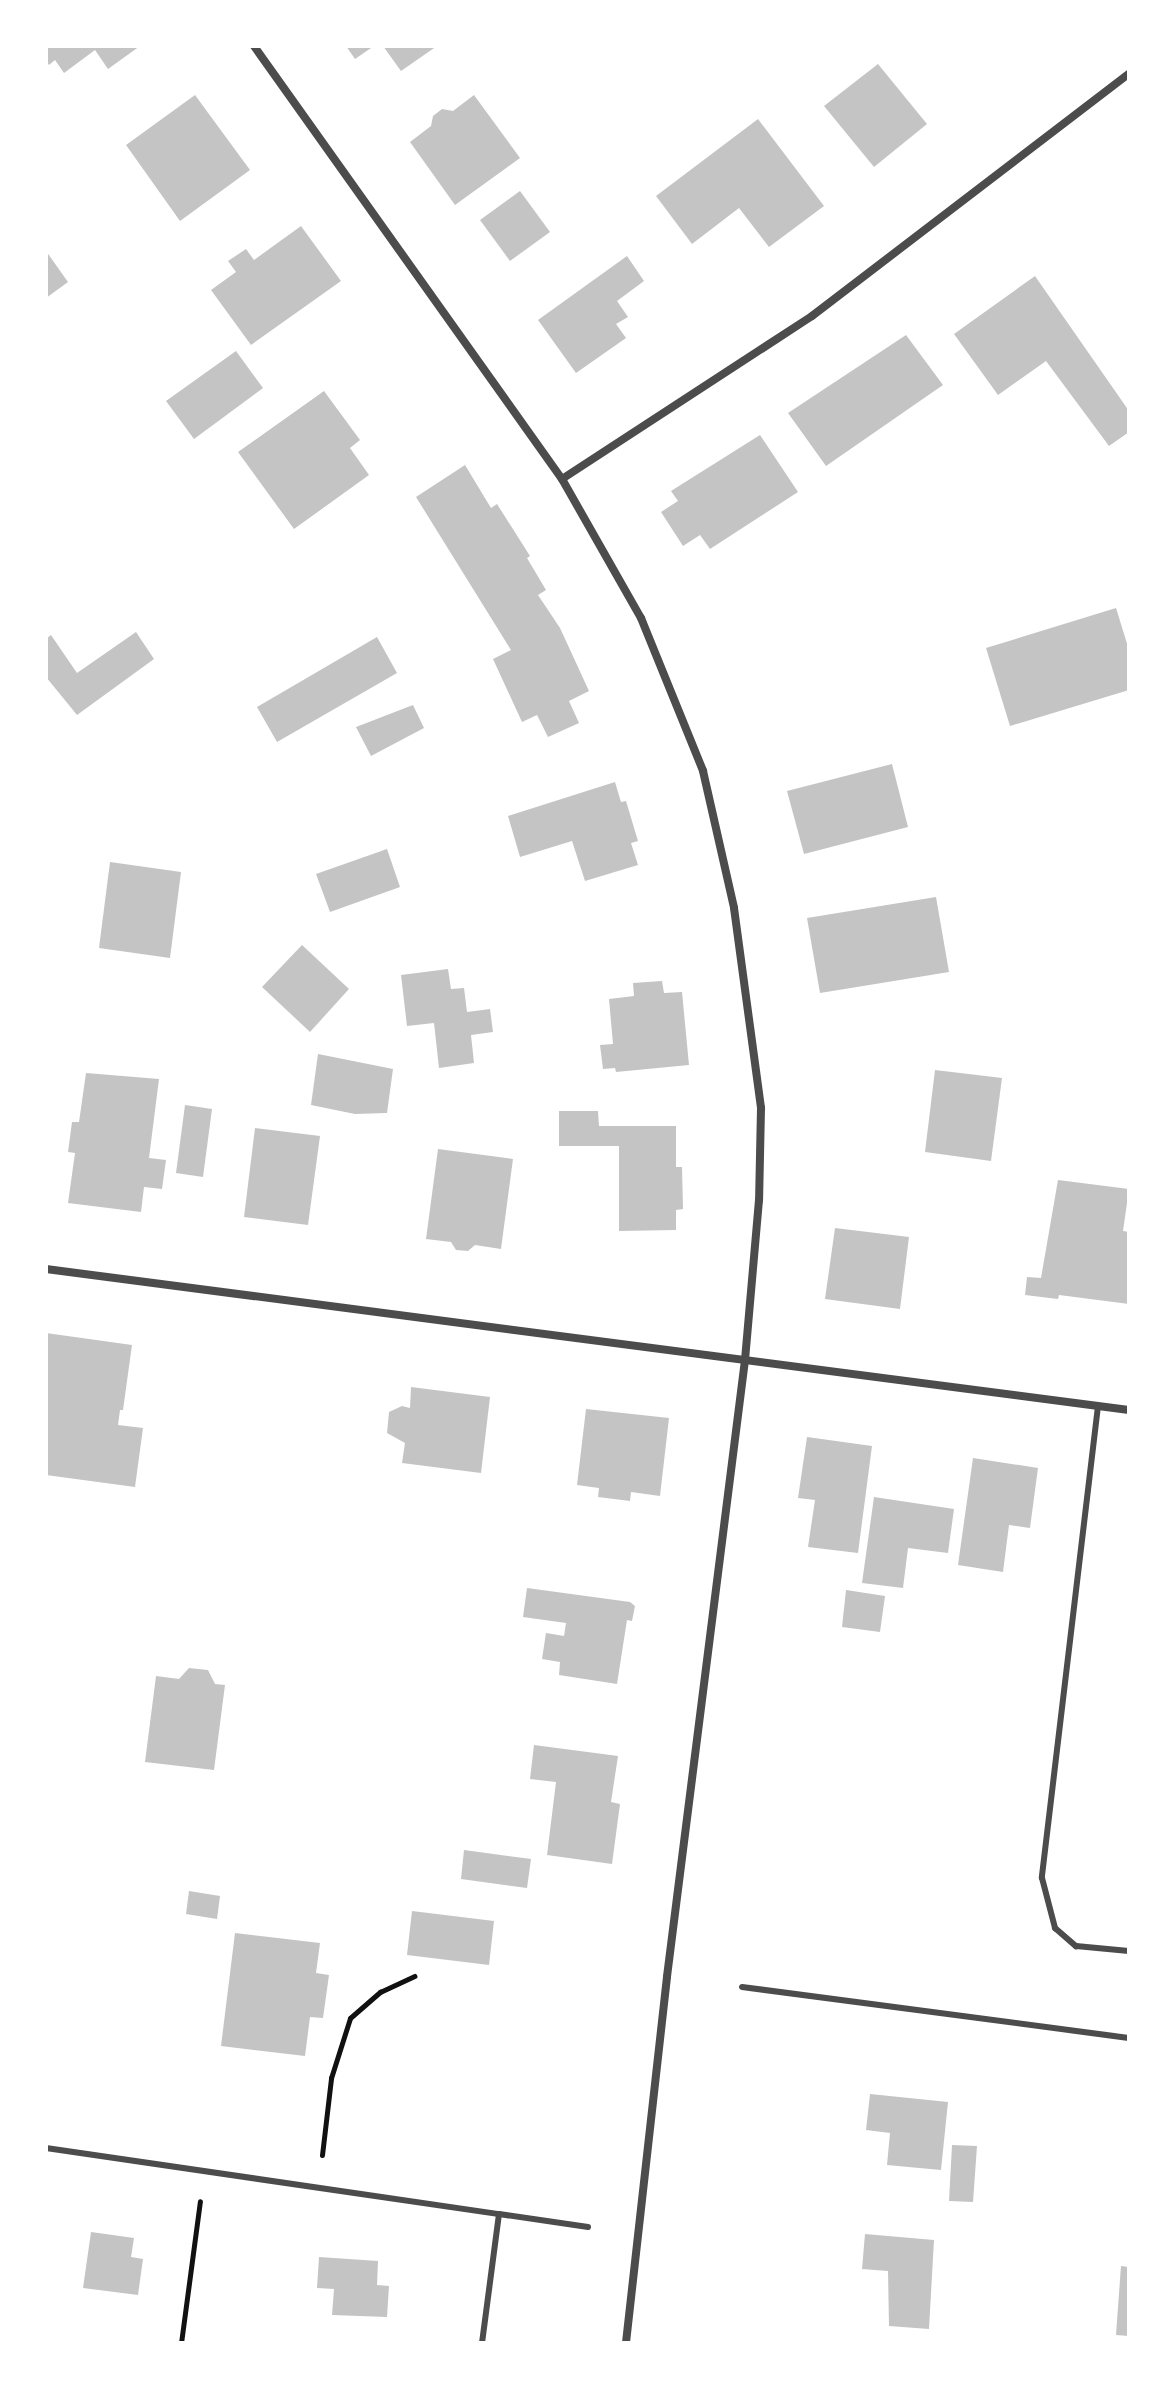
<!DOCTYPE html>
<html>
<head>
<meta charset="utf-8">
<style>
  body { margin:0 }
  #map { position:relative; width:1175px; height:2389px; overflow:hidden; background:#fff; font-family:Jost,sans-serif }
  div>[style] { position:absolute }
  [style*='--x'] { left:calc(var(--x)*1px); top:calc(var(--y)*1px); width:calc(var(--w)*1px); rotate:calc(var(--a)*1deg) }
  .building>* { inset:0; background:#c4c4c4 }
  .path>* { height:5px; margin:-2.5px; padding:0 2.5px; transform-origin:2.5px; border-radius:2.5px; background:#111 }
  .service>* { height:6px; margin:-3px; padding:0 3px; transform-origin:3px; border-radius:3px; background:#4c4c4c }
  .minor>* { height:8px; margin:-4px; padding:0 4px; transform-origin:4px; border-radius:4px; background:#4c4c4c }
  span { translate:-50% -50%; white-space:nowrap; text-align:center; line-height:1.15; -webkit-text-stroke:7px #fff; paint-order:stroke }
  .frame { position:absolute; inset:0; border:48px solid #fff; pointer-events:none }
</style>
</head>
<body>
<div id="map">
  <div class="building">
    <i style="clip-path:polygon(46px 46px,140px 46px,108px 69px,95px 50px,64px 73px,55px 60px,49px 65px,46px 61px)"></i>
    <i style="clip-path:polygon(346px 46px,374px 46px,355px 59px)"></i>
    <i style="clip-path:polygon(383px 46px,437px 46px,401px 71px)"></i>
    <i style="clip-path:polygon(878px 64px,927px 124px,874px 167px,824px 106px)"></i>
    <i style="clip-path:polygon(195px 95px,250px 170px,180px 221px,126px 145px)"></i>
    <i style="clip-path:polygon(474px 95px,520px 158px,455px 205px,410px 142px,431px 126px,433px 116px,442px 109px,453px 111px)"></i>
    <i style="clip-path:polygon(758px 119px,824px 206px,769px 247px,739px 208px,692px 244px,656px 196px)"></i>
    <i style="clip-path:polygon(520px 191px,550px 232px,510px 261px,480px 220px)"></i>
    <i style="clip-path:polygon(301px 226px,341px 281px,251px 345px,211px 290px,236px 272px,228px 261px,246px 249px,254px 260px)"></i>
    <i style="clip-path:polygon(46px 251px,68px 282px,46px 298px)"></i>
    <i style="clip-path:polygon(627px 256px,644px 281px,617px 301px,628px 317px,616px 324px,626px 338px,576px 373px,538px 320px)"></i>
    <i style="clip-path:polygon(1035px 276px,1129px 411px,1129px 432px,1109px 446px,1046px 361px,998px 395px,954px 334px)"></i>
    <i style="clip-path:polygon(906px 335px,943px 385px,826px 466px,788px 413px)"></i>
    <i style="clip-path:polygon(236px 351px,263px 388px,194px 439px,166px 401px)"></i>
    <i style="clip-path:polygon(324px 391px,360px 440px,350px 448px,369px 475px,294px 529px,238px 452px)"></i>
    <i style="clip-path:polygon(760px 435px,798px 492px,710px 549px,700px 535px,683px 546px,661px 512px,678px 501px,671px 491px)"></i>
    <i style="clip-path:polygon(465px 465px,491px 508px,497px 504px,530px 556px,527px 558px,546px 590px,538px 595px,560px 628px,589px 691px,569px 701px,579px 723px,548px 737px,537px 715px,522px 722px,493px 659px,511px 650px,416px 497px)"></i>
    <i style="clip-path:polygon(1116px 608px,1129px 650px,1129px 690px,1010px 726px,986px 648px)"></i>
    <i style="clip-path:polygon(136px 632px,154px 659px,77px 715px,46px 677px,46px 639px,51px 635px,77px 673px)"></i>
    <i style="clip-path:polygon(377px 637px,397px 673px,277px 742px,257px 707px)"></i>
    <i style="clip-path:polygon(413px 705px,424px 728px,371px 756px,356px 727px)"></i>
    <i style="clip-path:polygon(892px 764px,908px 827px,804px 854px,787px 791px)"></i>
    <i style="clip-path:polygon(615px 782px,621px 802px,626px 801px,638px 841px,631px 843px,638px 865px,585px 881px,572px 841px,520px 857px,508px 816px)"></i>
    <i style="clip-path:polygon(387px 849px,400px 887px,330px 912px,316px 874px)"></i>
    <i style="clip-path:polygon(110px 862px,181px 872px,170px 958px,99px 948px)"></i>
    <i style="clip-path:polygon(936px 897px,949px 972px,820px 993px,807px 918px)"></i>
    <i style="clip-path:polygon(302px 945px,349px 989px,310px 1032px,262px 987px)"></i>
    <i style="clip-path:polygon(448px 969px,451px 989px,464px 988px,467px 1012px,490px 1009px,493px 1032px,471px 1035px,474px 1063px,439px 1068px,434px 1023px,407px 1026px,401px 975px)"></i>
    <i style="clip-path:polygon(662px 981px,664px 993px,682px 992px,689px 1065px,616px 1072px,615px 1068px,603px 1069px,600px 1045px,613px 1044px,609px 999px,634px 996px,633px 983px)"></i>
    <i style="clip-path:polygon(318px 1054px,393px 1069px,387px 1113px,355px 1114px,311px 1105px)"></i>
    <i style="clip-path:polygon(935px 1070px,1002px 1078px,991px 1161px,925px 1152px)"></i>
    <i style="clip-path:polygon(86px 1073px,159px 1079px,149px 1158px,166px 1160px,162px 1189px,144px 1187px,141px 1212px,68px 1203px,75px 1153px,68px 1152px,72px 1122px,79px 1122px)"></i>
    <i style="clip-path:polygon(185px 1105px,212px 1109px,203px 1177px,176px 1173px)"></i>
    <i style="clip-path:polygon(559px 1111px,598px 1111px,599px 1126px,676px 1126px,676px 1167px,682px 1167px,683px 1209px,676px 1210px,676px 1230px,619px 1231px,619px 1146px,559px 1146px)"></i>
    <i style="clip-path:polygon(255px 1128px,320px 1136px,308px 1225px,244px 1217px)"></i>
    <i style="clip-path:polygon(438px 1149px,513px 1159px,501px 1249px,475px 1245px,468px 1251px,456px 1250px,451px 1242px,426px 1239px)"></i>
    <i style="clip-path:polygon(1058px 1180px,1129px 1189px,1123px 1231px,1129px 1232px,1129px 1304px,1059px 1295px,1058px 1299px,1025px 1295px,1027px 1277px,1041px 1278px)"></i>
    <i style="clip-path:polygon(835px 1228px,909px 1237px,900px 1309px,825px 1299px)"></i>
    <i style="clip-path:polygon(46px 1333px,132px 1345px,123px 1410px,120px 1410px,118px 1425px,143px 1428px,135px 1487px,46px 1475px)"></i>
    <i style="clip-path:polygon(411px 1387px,490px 1397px,481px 1473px,402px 1463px,405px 1443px,387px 1433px,389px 1412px,402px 1406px,410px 1408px)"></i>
    <i style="clip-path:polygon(586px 1409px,669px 1418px,660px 1496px,631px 1492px,630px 1501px,598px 1497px,599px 1488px,577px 1485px)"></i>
    <i style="clip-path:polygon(807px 1437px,872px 1446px,858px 1553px,808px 1547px,815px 1500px,798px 1498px)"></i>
    <i style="clip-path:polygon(973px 1458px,1038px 1468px,1030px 1528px,1009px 1525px,1003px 1572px,958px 1565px)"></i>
    <i style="clip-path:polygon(874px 1497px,954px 1509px,948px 1553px,908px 1548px,903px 1588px,862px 1583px)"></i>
    <i style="clip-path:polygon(527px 1588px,630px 1602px,635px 1606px,632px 1621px,627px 1620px,617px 1684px,559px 1675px,560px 1662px,542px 1659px,546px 1633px,564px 1636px,566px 1623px,523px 1617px)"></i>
    <i style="clip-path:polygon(846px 1590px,885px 1596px,880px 1632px,842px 1627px)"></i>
    <i style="clip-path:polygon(189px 1668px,208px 1670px,215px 1684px,225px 1685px,214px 1770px,145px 1762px,156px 1676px,179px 1679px)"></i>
    <i style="clip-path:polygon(534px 1745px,618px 1756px,611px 1802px,620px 1804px,612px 1864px,547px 1855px,556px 1782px,530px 1779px)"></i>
    <i style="clip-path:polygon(464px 1850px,531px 1859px,527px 1888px,461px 1879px)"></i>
    <i style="clip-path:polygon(189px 1891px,220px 1896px,217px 1919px,186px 1914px)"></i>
    <i style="clip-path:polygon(412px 1911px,494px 1921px,489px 1965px,407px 1955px)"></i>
    <i style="clip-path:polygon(235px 1933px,320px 1943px,316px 1973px,329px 1975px,323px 2018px,310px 2017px,305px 2056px,221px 2046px)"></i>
    <i style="clip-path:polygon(870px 2094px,948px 2102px,941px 2170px,887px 2165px,890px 2133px,866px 2130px)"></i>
    <i style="clip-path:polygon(952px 2145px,977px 2146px,973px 2202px,949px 2201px)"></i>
    <i style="clip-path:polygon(91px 2232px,134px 2238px,131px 2257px,143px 2259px,138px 2295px,83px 2288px)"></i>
    <i style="clip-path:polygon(865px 2234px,934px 2240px,929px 2329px,889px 2326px,888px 2271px,862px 2269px)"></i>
    <i style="clip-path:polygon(319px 2257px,378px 2261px,377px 2285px,389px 2286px,387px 2317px,332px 2315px,334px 2289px,317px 2288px)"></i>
    <i style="clip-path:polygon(1121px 2266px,1129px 2267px,1129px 2336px,1116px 2335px)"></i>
  </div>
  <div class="path">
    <i style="--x:322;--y:2155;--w:78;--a:-83.3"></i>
    <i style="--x:331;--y:2078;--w:63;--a:-72.4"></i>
    <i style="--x:350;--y:2018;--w:40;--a:-41"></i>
    <i style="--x:380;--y:1992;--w:38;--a:-25"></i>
    <i style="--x:181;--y:2343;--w:143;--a:-82.4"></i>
  </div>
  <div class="service">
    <i style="--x:1098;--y:1406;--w:475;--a:96.8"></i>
    <i style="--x:1042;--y:1878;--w:52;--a:75.4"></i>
    <i style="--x:1055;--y:1928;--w:28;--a:41"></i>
    <i style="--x:1076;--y:1946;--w:53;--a:5.4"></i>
    <i style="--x:742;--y:1987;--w:390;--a:7.5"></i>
    <i style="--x:46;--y:2148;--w:458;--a:8.3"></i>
    <i style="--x:482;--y:2343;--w:130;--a:-82.5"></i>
    <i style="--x:499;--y:2214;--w:90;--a:8.3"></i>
  </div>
  <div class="minor">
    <i style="--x:254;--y:46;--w:531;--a:54.58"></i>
    <i style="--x:562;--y:479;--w:160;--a:60.4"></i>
    <i style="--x:641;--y:618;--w:165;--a:67.9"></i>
    <i style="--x:703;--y:771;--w:140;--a:77.2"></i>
    <i style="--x:734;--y:908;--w:202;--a:82.3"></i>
    <i style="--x:761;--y:1108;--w:92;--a:91.2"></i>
    <i style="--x:759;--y:1200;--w:161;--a:95"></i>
    <i style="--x:745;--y:1360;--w:622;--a:97.21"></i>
    <i style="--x:667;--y:1977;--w:368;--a:96.4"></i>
    <i style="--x:562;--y:479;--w:298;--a:-33.1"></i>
    <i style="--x:812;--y:316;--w:399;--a:-37.4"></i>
    <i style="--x:46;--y:1269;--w:1092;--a:7.42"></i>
  </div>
  <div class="frame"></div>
</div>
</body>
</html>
